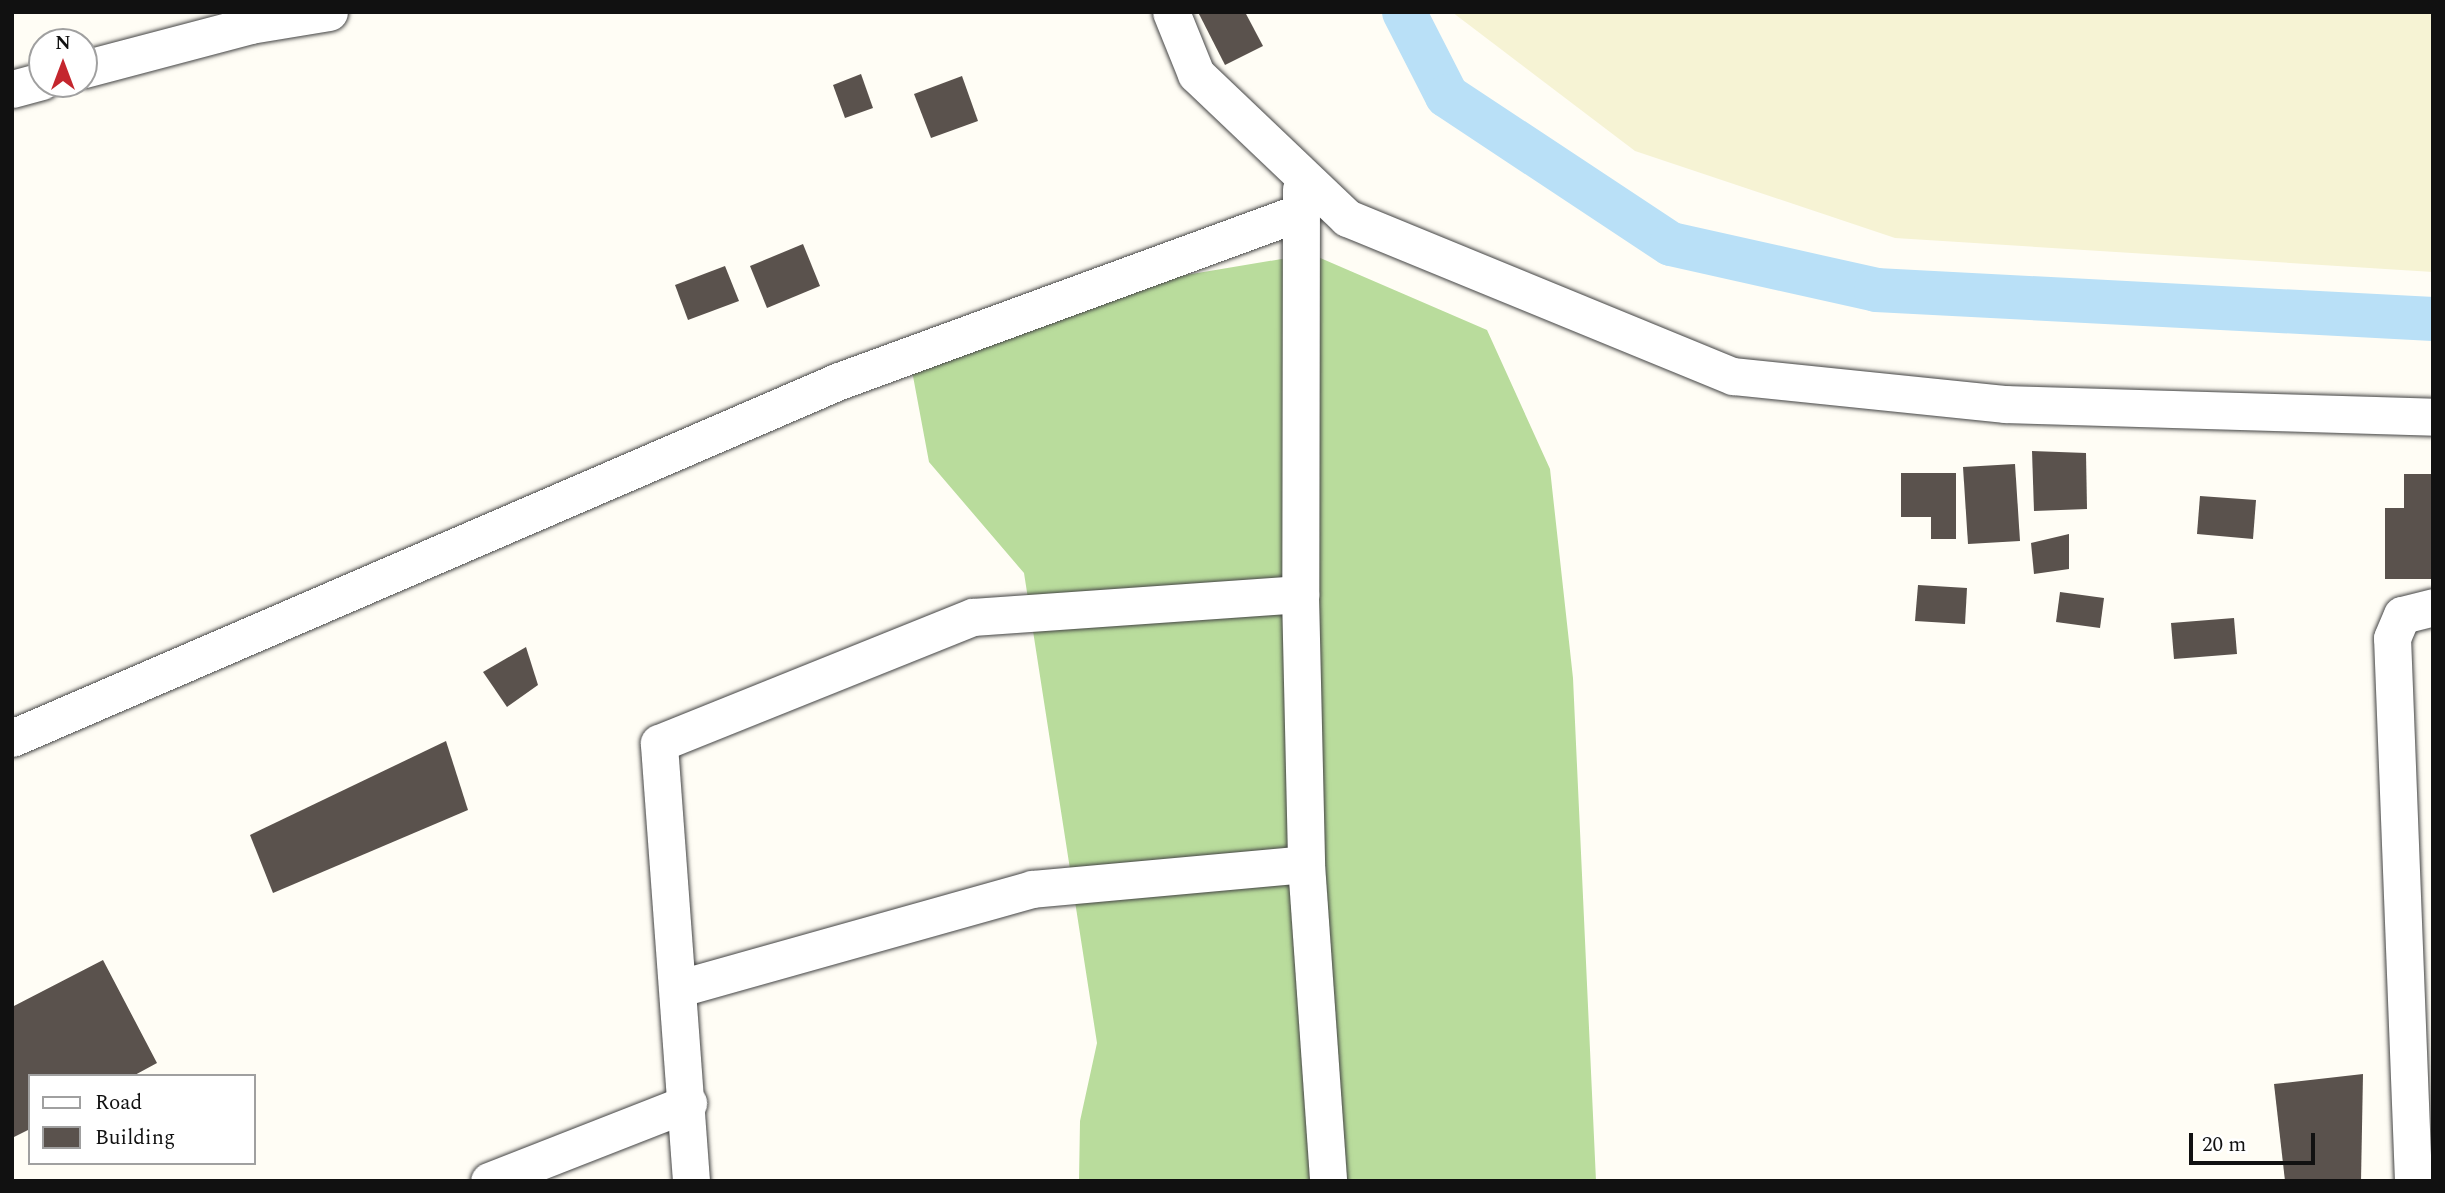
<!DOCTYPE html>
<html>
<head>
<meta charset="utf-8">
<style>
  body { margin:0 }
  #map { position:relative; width:2445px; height:1193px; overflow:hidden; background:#fffdf5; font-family:Spectral,serif }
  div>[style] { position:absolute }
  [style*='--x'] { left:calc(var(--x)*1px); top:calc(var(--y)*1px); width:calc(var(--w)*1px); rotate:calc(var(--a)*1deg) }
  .farmland>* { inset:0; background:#f6f3d4 }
  .forest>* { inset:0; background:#b9dc9c }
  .canal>* { height:44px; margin:-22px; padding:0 22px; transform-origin:22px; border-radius:22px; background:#b9e0f7 }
  .building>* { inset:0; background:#5a524d }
  .roads { filter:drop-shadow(0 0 2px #444) drop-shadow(0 0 2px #444) }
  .minor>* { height:37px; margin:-18.5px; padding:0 18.5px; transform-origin:18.5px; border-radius:18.5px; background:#fff }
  span { translate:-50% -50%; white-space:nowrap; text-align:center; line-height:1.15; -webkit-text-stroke:7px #fff; paint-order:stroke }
  .frame { position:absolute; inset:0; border:14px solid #111; pointer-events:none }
  .legend { position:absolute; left:28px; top:1074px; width:228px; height:91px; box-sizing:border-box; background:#fff; border:2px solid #a0a0a0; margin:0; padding:9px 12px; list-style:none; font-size:21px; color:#111 }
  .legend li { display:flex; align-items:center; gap:14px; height:35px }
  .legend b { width:35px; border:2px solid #a0a0a0 }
  .north { position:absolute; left:28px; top:28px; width:70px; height:70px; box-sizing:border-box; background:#fff; border:2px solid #a0a0a0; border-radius:50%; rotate:0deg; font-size:19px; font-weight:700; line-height:28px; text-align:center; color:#111 }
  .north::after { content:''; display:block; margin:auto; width:24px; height:32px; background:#c4262e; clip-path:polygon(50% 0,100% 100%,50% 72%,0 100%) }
  .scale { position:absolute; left:2189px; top:1133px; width:126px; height:32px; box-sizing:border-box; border:4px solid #111; border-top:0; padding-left:9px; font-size:21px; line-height:24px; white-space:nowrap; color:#111; -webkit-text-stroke:5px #fff; paint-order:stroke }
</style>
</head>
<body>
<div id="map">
  <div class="farmland">
    <i style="clip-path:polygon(1452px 12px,2433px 12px,2433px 272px,1895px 238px,1635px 151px)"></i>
  </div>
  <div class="forest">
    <i style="clip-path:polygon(1311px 254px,1487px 330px,1550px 469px,1573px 678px,1596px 1181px,1079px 1181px,1080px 1121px,1097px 1043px,1024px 573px,929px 462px,910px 360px,995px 307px)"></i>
  </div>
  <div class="canal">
    <i style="--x:1404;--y:12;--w:94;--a:62.9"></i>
    <i style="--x:1447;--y:96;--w:268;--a:33.5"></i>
    <i style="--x:1671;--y:244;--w:210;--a:12.6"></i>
    <i style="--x:1876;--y:290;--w:558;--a:2.98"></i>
  </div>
  <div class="building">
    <i style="clip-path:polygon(1198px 12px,1245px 12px,1263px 46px,1225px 65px)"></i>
    <i style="clip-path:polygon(861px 74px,873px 108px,845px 118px,833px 85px)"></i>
    <i style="clip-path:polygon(962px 76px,978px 121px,931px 138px,914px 94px)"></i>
    <i style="clip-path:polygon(803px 244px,820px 286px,767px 308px,750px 266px)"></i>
    <i style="clip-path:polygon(725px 266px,739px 301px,688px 320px,675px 285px)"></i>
    <i style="clip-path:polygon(2032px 451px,2086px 453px,2087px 509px,2034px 511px)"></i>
    <i style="clip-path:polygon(2015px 464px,2020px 541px,1968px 544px,1963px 467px)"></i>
    <i style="clip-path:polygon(1901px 473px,1956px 473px,1956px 539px,1931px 539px,1931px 517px,1901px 517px)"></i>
    <i style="clip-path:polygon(2404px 474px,2433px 474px,2433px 579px,2385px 579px,2385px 508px,2404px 508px)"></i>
    <i style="clip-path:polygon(2200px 496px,2256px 500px,2253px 539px,2197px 534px)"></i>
    <i style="clip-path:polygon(2069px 534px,2069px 569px,2034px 574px,2031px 543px)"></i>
    <i style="clip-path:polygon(1918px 585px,1967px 588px,1965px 624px,1915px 621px)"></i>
    <i style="clip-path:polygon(2060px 592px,2104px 598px,2100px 628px,2056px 622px)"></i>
    <i style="clip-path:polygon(2234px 618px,2237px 654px,2174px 659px,2171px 623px)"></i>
    <i style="clip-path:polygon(526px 647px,538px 685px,507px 707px,483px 672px)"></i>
    <i style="clip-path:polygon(446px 741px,468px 810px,273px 893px,250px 835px)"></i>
    <i style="clip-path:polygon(103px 960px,157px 1063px,133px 1076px,30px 1076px,30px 1129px,12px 1138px,12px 1007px)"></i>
    <i style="clip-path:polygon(2363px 1074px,2361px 1181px,2285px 1181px,2274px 1084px)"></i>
  </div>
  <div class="roads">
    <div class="minor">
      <i style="--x:1171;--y:12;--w:67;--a:68"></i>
      <i style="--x:1196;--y:74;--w:209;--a:43.6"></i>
      <i style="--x:1347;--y:218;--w:417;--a:22.3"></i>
      <i style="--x:1733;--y:376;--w:273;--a:5.9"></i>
      <i style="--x:2005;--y:404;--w:428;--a:1.7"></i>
      <i style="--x:84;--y:69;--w:172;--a:-14.8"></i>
      <i style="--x:250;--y:25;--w:80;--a:-9.3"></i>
      <i style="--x:12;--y:89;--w:31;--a:-15"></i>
      <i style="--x:1301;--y:189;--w:405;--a:90.1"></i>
      <i style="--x:1300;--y:594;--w:270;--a:88.7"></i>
      <i style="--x:1306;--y:864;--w:318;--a:86"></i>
      <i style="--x:12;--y:738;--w:901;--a:-23.35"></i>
      <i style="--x:839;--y:381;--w:492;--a:-20.1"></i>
      <i style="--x:680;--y:988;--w:366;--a:-15.7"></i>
      <i style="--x:1032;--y:889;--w:275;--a:-5.2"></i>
      <i style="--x:489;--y:1181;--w:214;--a:-21.4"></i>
      <i style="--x:691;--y:1181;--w:439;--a:-94.2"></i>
      <i style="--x:659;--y:743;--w:338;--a:-21.9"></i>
      <i style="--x:973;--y:617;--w:328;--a:-4"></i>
      <i style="--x:2413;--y:1181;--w:543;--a:-92.21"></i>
      <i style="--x:2392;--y:638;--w:25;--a:-67"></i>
      <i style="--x:2402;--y:615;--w:32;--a:-14"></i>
    </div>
  </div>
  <div class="frame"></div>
  <ul class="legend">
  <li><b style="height:9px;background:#fff"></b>Road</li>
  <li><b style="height:19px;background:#5a524d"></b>Building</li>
  </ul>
  <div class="north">N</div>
  <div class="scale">20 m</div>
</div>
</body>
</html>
